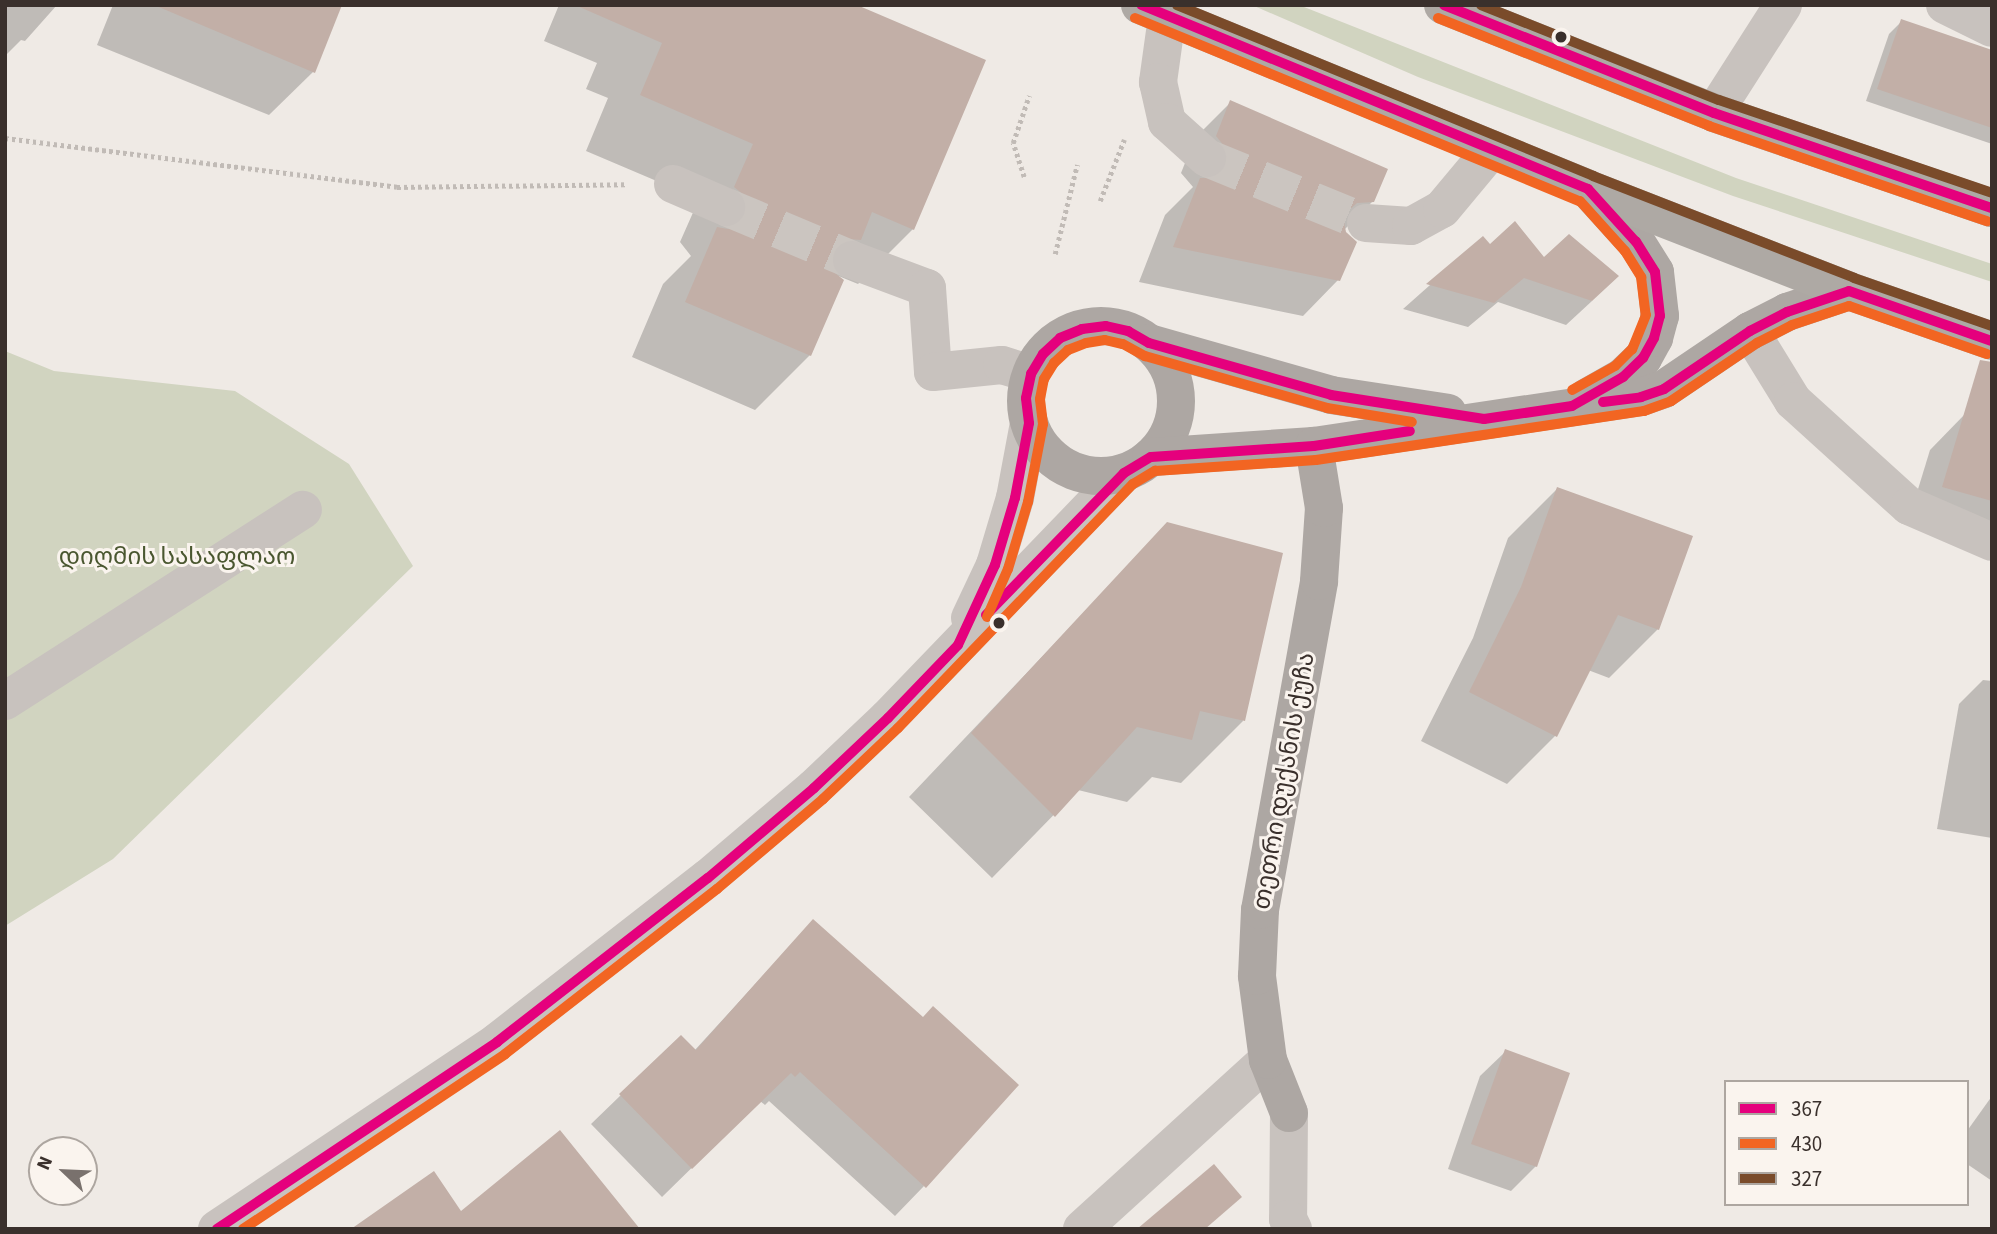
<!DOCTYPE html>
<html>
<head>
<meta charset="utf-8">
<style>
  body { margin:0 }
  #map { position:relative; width:1997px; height:1234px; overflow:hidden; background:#efeae5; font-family:"Source Sans 3","Noto Sans Georgian",sans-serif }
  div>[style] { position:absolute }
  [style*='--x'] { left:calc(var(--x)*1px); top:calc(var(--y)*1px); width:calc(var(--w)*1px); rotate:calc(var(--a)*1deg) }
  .green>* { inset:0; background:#d1d4c0 }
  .shadow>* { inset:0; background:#0003 }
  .building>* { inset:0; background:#c2afa7 }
  .minor-tunnel>* { height:38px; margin-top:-19px; transform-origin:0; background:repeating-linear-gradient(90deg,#cbc5c0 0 38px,transparent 0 57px) }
  .path>* { height:4.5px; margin-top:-2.25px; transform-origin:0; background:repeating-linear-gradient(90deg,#c1bbb6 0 3.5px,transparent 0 7px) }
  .minor>* { height:38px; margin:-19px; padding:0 19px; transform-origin:19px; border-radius:19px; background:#c8c2be }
  .major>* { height:38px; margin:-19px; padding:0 19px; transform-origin:19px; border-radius:19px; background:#ada7a3 }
  .major>.ring { margin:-19px; padding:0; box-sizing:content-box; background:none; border:38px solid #ada7a3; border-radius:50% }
  .highway>* { height:38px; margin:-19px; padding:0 19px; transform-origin:19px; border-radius:19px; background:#aea9a4 }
  .bus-1>* { height:10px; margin:-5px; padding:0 5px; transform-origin:5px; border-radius:5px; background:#e5007d }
  .bus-2>* { height:10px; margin:-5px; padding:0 5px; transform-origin:5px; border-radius:5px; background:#f26522 }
  .bus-3>* { height:10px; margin:-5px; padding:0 5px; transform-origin:5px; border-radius:5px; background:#7a4b2a }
  .dots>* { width:19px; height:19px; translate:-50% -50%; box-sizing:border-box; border:4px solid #faf4ee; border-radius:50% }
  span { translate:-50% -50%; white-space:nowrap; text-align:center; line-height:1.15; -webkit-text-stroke:6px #faf4ee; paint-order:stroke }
  .park-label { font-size:24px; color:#4a5730 }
  .street-label { font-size:24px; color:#3a302c }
  .frame { position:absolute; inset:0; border:7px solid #3a302c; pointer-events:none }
  .legend { position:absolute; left:1724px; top:1080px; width:245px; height:126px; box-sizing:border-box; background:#faf4ee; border:2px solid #ada6a0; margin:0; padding:9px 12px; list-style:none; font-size:21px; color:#3a302c }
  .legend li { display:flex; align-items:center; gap:14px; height:35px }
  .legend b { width:35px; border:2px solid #ada6a0 }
  .north { position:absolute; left:28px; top:1136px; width:70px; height:70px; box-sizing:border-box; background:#faf4ee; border:2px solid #ada6a0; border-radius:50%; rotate:293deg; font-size:19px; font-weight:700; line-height:28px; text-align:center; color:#3a302c }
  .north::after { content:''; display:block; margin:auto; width:24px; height:32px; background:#79716d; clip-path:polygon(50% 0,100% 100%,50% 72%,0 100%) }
</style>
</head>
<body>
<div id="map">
  <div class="green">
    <i style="clip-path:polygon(1252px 5px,1299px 5px,1736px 178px,1992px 264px,1992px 282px,1733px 196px,1418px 77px)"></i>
    <i style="clip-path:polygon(5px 351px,54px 371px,235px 391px,349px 464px,413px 566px,113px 859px,5px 926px)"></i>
  </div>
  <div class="shadow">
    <i style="clip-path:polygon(5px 5px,57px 5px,25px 41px,21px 40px,5px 56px)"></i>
    <i style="clip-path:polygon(113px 5px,340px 5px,313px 72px,269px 115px,97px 45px)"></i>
    <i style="clip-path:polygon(559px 5px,852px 5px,913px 229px,858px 284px,836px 275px,810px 355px,755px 410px,632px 357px,663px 284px,691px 256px,680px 242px,699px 199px,586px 151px,608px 98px,586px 89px,597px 63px,544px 41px)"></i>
    <i style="clip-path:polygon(1902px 21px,1992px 52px,1992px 144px,1866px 101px,1889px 34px)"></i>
    <i style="clip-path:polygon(1230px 103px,1373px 201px,1344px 230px,1338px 280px,1303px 316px,1139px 282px,1165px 215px,1193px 187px,1181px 173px,1195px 138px)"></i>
    <i style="clip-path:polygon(1483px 238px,1490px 246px,1544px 259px,1592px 301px,1566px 325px,1498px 302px,1468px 327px,1403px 309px)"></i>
    <i style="clip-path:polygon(1965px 414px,1992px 422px,1992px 547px,1908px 522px,1930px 450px)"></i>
    <i style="clip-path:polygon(1557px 489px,1658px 629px,1609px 678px,1588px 670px,1555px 736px,1507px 784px,1421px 741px,1473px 638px,1508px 538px)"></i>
    <i style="clip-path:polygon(1168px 524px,1243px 721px,1181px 783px,1152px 777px,1127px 802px,1078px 790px,992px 878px,909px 797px)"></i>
    <i style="clip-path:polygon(1983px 680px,1992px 681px,1992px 838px,1937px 829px,1959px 704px)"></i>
    <i style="clip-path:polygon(813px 921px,924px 1186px,895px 1216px,769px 1101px,765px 1105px,760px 1101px,662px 1197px,591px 1124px,621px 1095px,694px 1051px)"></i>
    <i style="clip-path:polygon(1505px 1052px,1536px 1166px,1511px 1191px,1448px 1169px,1480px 1076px)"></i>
    <i style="clip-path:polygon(1992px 1096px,1992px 1181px,1967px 1164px,1967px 1131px)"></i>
  </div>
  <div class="building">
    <i style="clip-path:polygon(154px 5px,342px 5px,315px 73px)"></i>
    <i style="clip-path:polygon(575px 5px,857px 5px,986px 60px,914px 230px,872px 212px,861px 240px,848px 239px,839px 243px,832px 252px,831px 264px,835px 273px,844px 280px,811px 356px,685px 302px,717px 227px,728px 229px,738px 225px,746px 215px,748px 205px,744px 195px,734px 187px,753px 144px,640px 95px,662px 43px)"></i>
    <i style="clip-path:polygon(1901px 19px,1992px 50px,1992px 128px,1877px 89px)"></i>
    <i style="clip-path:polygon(1230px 100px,1388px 169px,1374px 202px,1357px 203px,1348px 211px,1344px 222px,1346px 232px,1357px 242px,1340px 281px,1173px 247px,1200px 178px,1214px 178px,1224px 172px,1228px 163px,1228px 151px,1216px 136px)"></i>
    <i style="clip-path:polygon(1515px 221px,1544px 257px,1569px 234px,1619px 276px,1592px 301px,1524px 278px,1494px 303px,1426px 284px,1483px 236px,1490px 244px)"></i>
    <i style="clip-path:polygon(1980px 360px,1992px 362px,1992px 501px,1942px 487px)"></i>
    <i style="clip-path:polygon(1557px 487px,1693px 536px,1659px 630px,1618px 615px,1557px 737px,1469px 692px,1521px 587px)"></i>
    <i style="clip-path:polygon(1167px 522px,1283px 553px,1245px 721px,1200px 711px,1192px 740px,1137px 727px,1055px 817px,971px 733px)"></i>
    <i style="clip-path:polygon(813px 919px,923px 1017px,933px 1006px,1019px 1085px,926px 1188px,800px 1072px,795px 1077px,791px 1073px,692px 1169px,619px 1094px,681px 1035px,696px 1050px)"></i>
    <i style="clip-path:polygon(1505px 1049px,1570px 1073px,1537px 1167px,1471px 1144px)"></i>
    <i style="clip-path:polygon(560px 1130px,640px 1229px,351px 1229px,434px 1171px,461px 1211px)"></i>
    <i style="clip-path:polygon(1214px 1164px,1242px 1197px,1205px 1229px,1137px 1229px)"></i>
  </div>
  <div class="minor-tunnel">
    <i style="--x:1207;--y:158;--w:172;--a:22.2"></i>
    <i style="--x:726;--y:207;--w:137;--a:22.8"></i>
  </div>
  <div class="path">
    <i style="--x:5;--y:138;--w:395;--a:7.1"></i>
    <i style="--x:397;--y:187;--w:231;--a:-0.7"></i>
    <i style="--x:1024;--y:177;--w:36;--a:-108"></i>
    <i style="--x:1013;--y:143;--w:50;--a:-71.2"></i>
    <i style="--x:1100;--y:201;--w:66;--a:-68.5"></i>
    <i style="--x:1055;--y:254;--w:92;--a:-76.1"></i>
  </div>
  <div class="minor">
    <i style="--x:1945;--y:5;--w:52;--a:26.1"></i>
    <i style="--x:1167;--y:17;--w:66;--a:97.9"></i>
    <i style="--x:1158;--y:82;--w:41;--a:77.3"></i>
    <i style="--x:1167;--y:122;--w:54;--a:42"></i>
    <i style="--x:1714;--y:113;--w:128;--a:-57.4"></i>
    <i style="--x:673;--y:184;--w:58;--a:23.5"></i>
    <i style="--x:1366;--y:223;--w:45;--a:3.8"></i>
    <i style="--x:1411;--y:226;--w:35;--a:-29"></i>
    <i style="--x:1442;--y:209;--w:78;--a:-50.2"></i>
    <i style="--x:852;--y:260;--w:80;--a:20.5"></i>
    <i style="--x:927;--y:288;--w:84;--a:85.9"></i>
    <i style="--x:933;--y:372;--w:69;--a:-5.8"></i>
    <i style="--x:1002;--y:365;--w:30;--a:17"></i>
    <i style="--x:1750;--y:331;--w:82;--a:58.4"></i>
    <i style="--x:1793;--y:401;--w:156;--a:42.2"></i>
    <i style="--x:1909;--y:506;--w:90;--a:23.4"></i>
    <i style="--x:970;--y:618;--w:59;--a:-64.7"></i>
    <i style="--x:995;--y:565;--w:70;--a:-73.4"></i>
    <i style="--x:1015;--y:498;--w:76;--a:-79.4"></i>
    <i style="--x:5;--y:701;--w:354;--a:-32.7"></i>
    <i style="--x:1289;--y:1113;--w:106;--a:90.5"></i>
    <i style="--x:1288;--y:1219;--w:11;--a:63"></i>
    <i style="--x:217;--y:1229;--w:337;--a:-33.7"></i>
    <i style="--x:497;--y:1042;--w:267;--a:-37.9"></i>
    <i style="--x:708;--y:878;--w:139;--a:-40.3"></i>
    <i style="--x:814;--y:788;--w:102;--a:-43.4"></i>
    <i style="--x:888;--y:718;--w:340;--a:-46.1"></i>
    <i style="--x:1082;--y:1229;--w:251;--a:-42.3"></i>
  </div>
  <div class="major">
    <i class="ring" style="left:1026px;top:326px;width:112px;height:112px"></i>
    <i style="--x:1149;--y:343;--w:189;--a:15.9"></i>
    <i style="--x:1331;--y:395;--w:118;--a:8.7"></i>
    <i style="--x:1586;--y:398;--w:43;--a:-29.6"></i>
    <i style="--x:1623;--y:377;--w:28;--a:-44"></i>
    <i style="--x:1643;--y:358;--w:23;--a:-61"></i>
    <i style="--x:1654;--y:338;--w:23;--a:-75"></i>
    <i style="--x:1660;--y:316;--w:44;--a:-96.5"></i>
    <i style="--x:1655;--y:272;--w:36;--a:-122"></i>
    <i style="--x:1636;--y:242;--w:72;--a:-132.2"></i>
    <i style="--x:1151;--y:457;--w:163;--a:-3.9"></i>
    <i style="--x:1314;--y:446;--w:331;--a:-8.5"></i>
    <i style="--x:1641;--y:397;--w:24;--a:-19"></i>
    <i style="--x:1664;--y:389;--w:104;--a:-34"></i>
    <i style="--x:1750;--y:331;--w:42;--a:-27.2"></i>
    <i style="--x:1787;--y:312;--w:65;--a:-18.7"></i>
    <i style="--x:1289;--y:1113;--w:57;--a:-111.6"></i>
    <i style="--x:1268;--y:1060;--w:85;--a:-97.5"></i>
    <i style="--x:1257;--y:976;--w:66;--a:-87.4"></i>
    <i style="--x:1260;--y:910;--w:334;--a:-79.8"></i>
    <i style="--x:1319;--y:581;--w:73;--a:-86.1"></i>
    <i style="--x:1324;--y:508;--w:63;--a:-99.2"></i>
  </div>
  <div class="highway">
    <i style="--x:1140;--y:5;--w:484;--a:22.3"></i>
    <i style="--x:1588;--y:189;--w:280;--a:21.3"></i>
    <i style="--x:1849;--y:291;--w:151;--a:19.3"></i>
    <i style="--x:1443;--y:5;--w:292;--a:21.7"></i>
    <i style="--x:1714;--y:113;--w:294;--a:18.9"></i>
  </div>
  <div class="bus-1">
    <i style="--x:1444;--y:5;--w:291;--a:21.8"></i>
    <i style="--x:1714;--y:113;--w:294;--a:18.9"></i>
    <i style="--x:1603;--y:402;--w:38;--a:-7"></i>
    <i style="--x:1641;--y:397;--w:24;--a:-19"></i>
    <i style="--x:1664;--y:389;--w:104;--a:-34"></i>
    <i style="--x:1750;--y:331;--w:42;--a:-27.2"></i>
    <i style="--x:1787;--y:312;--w:65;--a:-18.7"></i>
    <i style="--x:1849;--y:291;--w:151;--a:19.3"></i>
    <i style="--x:986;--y:615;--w:198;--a:-45.8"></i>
    <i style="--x:1124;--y:473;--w:31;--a:-31"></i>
    <i style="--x:1151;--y:457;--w:163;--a:-3.9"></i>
    <i style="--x:1314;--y:446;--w:97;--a:-8.9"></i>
    <i style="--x:217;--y:1229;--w:337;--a:-33.7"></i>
    <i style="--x:497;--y:1042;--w:267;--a:-37.9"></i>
    <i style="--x:708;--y:878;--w:139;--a:-40.3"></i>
    <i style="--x:814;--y:788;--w:102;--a:-43.4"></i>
    <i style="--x:888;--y:718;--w:101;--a:-46.2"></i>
    <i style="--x:958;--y:645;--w:88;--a:-65.2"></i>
    <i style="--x:995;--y:565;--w:70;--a:-73.4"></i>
    <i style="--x:1015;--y:498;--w:76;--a:-79.4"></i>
    <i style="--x:1029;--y:423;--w:25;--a:-97"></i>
    <i style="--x:1026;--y:398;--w:25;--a:-78"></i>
    <i style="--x:1031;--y:374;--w:23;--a:-59"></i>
    <i style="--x:1043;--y:354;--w:23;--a:-43"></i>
    <i style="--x:1060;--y:338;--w:24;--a:-22"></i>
    <i style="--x:1082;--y:329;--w:24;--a:-7"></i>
    <i style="--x:1106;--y:326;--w:23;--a:13"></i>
    <i style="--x:1128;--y:331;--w:24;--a:30"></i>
    <i style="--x:1149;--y:343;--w:189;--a:15.9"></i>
    <i style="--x:1331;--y:395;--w:155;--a:8.9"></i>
    <i style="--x:1484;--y:419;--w:89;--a:-8.4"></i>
    <i style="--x:1572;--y:406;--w:59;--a:-29.6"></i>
    <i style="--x:1623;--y:377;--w:28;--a:-44"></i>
    <i style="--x:1643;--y:358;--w:23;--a:-61"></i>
    <i style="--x:1654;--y:338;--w:23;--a:-75"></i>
    <i style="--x:1660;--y:316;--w:44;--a:-96.5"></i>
    <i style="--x:1655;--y:272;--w:36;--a:-122"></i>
    <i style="--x:1636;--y:242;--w:72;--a:-132.2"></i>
    <i style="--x:1588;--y:189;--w:483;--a:-157.6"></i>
  </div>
  <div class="bus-2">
    <i style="--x:1135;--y:18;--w:481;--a:22.4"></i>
    <i style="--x:1580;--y:201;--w:67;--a:48"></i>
    <i style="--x:1625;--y:251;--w:31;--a:58"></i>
    <i style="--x:1641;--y:277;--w:38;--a:83"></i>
    <i style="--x:1646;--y:315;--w:37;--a:112"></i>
    <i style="--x:1632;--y:349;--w:24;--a:135"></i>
    <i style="--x:1615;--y:366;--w:49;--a:150.8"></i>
    <i style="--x:1438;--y:18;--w:292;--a:21.7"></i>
    <i style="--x:1709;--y:126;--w:294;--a:18.9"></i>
    <i style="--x:987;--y:617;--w:52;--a:-66.4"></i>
    <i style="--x:1008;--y:569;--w:70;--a:-73.4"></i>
    <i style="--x:1028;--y:502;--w:79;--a:-79.1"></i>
    <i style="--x:1043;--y:424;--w:25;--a:-97"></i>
    <i style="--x:1040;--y:399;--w:20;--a:-79"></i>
    <i style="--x:1044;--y:379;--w:19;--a:-58"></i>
    <i style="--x:1054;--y:363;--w:19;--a:-43"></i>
    <i style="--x:1068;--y:350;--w:19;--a:-21"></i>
    <i style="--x:1086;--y:343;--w:19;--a:-9"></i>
    <i style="--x:1105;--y:340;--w:18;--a:13"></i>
    <i style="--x:1123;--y:344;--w:25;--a:29"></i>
    <i style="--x:1145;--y:356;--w:189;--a:15.9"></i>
    <i style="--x:1327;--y:408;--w:86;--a:9.4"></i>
    <i style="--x:243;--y:1229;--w:315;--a:-33.7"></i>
    <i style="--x:505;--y:1054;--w:269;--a:-37.9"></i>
    <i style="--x:717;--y:889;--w:139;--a:-40.3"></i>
    <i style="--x:823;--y:799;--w:103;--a:-43.4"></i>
    <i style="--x:898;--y:728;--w:339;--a:-46.1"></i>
    <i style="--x:1133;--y:484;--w:26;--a:-31"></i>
    <i style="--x:1155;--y:471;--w:161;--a:-3.9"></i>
    <i style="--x:1316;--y:460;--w:332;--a:-8.5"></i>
    <i style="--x:1644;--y:411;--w:29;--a:-20"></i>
    <i style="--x:1671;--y:401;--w:104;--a:-34"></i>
    <i style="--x:1757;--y:343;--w:39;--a:-27"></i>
    <i style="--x:1792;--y:325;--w:60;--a:-18.4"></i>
    <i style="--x:1849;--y:306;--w:146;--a:19.2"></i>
  </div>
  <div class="bus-3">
    <i style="--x:1177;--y:5;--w:450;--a:22.3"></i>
    <i style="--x:1593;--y:176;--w:280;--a:21.3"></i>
    <i style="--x:1854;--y:278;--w:146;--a:19.2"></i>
    <i style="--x:1481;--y:5;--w:256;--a:21.8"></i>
    <i style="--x:1719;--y:100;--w:288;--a:18.8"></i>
  </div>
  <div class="dots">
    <i style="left:1561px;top:37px;background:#3a302c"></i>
    <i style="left:999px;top:623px;background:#3a302c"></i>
  </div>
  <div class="park-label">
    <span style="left:177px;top:557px">დიღმის სასაფლაო</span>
  </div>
  <div class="street-label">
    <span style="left:1284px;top:781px;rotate:-80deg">თეთრი დუქანის ქუჩა</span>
  </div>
  <div class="frame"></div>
  <ul class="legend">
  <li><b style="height:9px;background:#e5007d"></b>367</li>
  <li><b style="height:9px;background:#f26522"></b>430</li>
  <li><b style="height:9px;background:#7a4b2a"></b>327</li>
  </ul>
  <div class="north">N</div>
</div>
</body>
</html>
